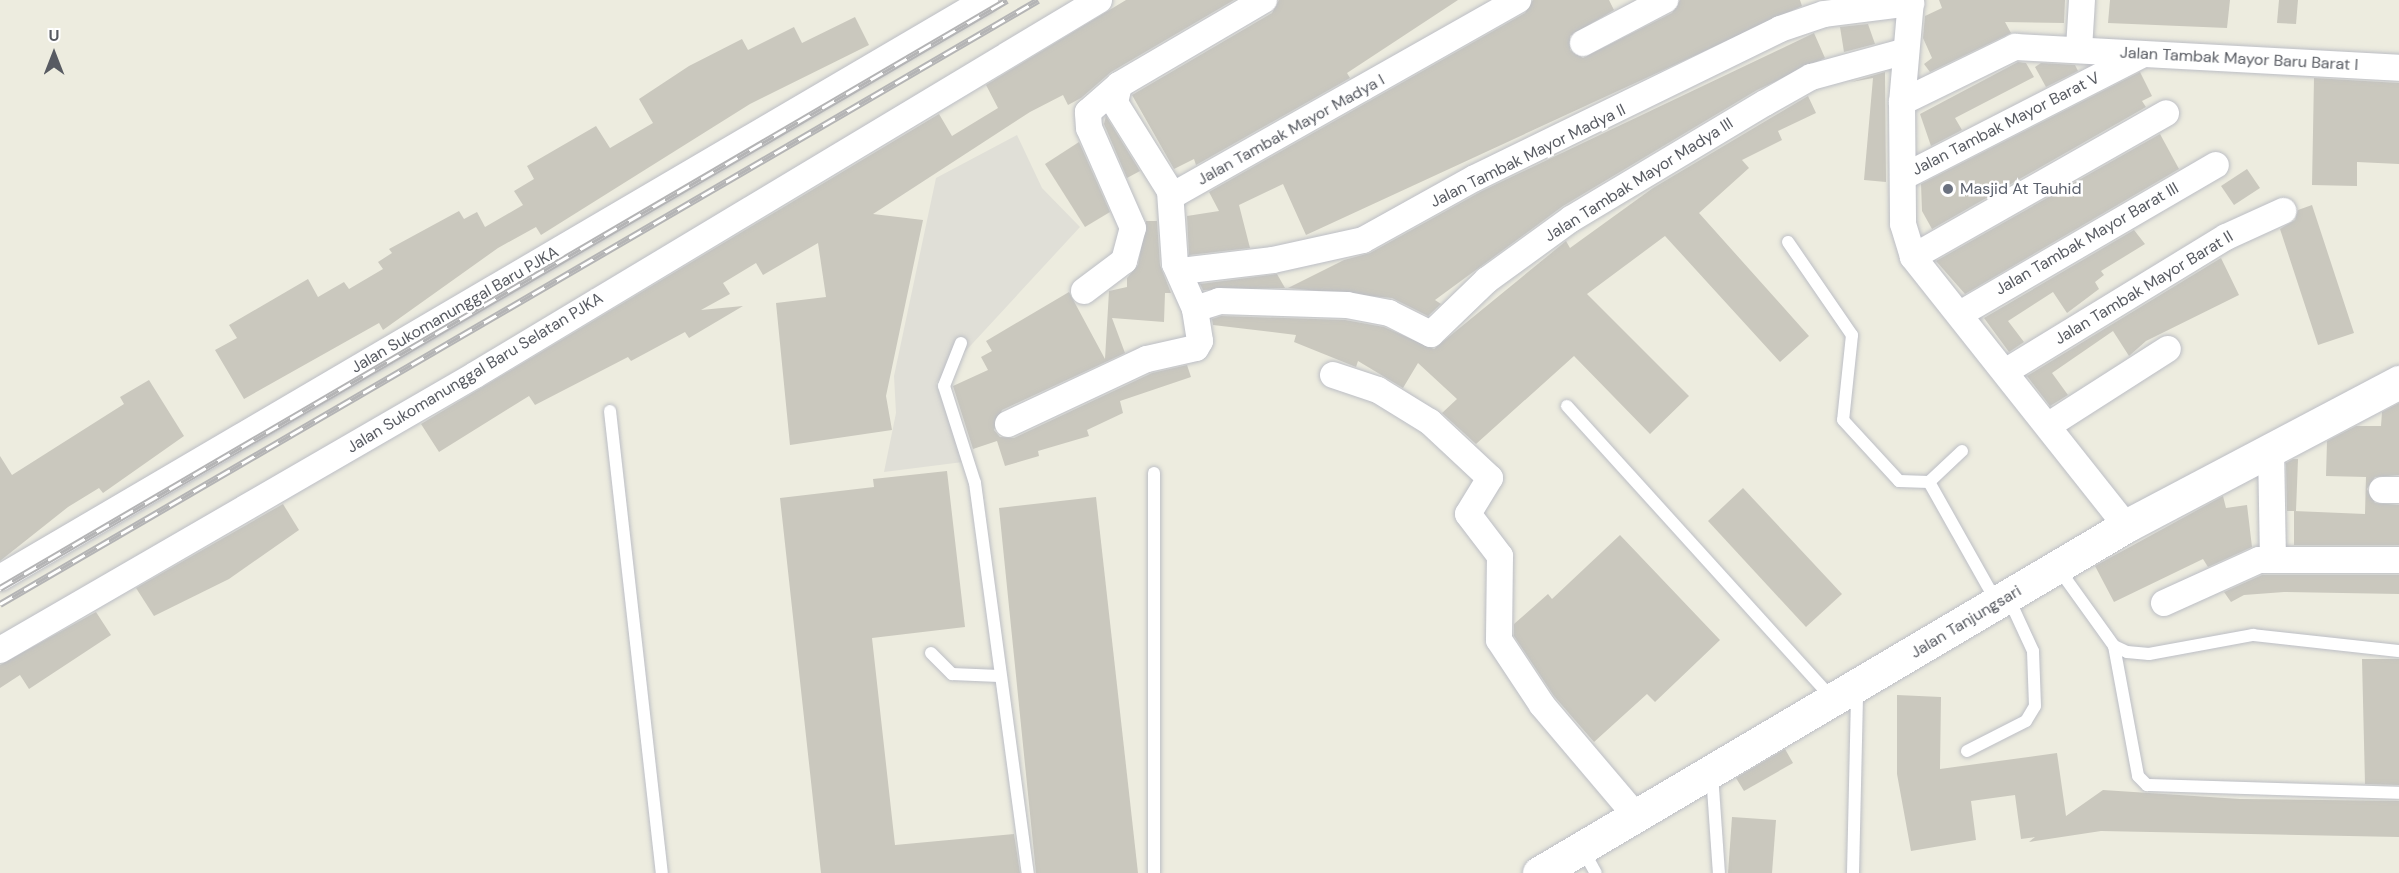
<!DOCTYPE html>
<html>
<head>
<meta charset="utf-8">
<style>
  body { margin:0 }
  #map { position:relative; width:2399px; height:873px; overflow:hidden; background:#edecdf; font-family:"DM Sans",sans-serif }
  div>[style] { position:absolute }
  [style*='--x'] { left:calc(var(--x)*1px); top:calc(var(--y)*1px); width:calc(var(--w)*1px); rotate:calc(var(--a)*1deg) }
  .industrial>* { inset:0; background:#e0dfd7 }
  .building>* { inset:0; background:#cac8be }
  .roads { filter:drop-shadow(0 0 2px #bcbec5) drop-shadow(0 0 2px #bcbec5) }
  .service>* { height:12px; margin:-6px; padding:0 6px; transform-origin:6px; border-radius:6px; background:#fff }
  .minor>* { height:26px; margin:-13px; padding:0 13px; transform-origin:13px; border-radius:13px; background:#fff }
  .secondary>* { height:33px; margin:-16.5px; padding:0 16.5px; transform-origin:16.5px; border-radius:16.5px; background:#fff }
  .rail>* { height:7px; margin-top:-3.5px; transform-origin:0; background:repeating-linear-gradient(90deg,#fff 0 14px,#b4b4b5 0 28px); box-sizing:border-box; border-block:2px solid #b4b4b5 }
  .dots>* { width:16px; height:16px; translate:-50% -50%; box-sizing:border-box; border:3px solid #fff; border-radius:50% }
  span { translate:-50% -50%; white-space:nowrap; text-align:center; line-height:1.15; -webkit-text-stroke:5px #fff; paint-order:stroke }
  .street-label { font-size:16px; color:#585b62 }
  .worship-label { font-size:16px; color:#5b616d }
  .left { translate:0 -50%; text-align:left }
  .north { position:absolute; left:24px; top:24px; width:60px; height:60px; -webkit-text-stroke:4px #fff; paint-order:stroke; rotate:0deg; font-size:16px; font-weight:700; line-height:24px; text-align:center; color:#585b62 }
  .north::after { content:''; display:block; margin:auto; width:21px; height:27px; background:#585b62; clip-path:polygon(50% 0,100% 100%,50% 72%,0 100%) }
</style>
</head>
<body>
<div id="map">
  <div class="industrial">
    <i style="clip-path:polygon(1017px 135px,1042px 188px,1080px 227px,936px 383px,963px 462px,884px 472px,896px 413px,894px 376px,936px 178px)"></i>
  </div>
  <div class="building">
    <i style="clip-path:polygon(1126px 0,1234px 0,1111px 72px,1081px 98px,1068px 105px,1063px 95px,1030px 112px,873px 214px,923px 220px,886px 396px,892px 430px,790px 445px,776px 303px,826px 297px,818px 243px,763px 275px,756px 263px,723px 283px,730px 294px,701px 310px,743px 306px,689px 338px,685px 332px,631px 361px,628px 357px,535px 405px,529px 396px,439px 452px,421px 424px,939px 114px,952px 136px,998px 108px,986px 85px)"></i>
    <i style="clip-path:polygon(1279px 0,1458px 0,1347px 73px,1350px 78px,1196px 165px,1194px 159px,1174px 169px,1132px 95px,1272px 13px)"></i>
    <i style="clip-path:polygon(1533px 0,1609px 0,1614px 10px,1570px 36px,1570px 50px,1583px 58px,1672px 13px,1680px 0,1800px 0,1802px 6px,1306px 235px,1283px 184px,1239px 205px,1250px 248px,1189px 255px,1187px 216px,1219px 211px,1209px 192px,1525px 13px)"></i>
    <i style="clip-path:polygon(1939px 0,2065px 0,2064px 23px,2005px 22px,2011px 33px,1930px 72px,1924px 64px,1932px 58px,1923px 38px,1925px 16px,1942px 8px)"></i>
    <i style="clip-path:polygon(2110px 0,2230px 0,2227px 28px,2108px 23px)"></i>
    <i style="clip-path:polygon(2279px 0,2298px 0,2296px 24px,2277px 23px)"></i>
    <i style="clip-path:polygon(855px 17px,869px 45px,750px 104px,541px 235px,536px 227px,498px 248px,383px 330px,379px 323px,244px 399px,215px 350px,237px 338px,229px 325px,308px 279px,318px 297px,344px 282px,349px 289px,383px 269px,378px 262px,392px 253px,389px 249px,459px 211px,464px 219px,477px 212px,485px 227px,523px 205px,514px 191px,534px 179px,527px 166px,596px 126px,610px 148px,653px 123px,639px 99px,689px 66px,742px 39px,748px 50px,794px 27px,802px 43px)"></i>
    <i style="clip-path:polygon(1868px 24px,1875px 44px,1844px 52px,1840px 27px)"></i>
    <i style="clip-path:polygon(1814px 33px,1825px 58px,1757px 90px,1563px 206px,1435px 300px,1441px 304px,1428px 316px,1392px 298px,1288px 288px,1344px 260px,1370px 253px,1482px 191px)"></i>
    <i style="clip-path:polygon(2018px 62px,2026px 63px,2034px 77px,1955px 118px,1962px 130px,1931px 146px,1920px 114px)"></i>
    <i style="clip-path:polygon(2041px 63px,2075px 65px,2078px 71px,2046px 87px,2035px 67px)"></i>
    <i style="clip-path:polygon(1885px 72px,1886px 182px,1864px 180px,1873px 78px,1851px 82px)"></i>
    <i style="clip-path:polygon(2140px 72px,2152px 96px,2142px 101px,2146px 107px,1932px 229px,1922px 211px,1921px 184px)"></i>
    <i style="clip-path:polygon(2314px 78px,2399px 83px,2399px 164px,2357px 162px,2357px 186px,2312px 185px)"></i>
    <i style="clip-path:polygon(1808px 96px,1816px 113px,1778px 131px,1782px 140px,1742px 160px,1749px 168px,1699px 213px,1809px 336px,1780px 362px,1665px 236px,1587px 294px,1689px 396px,1650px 434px,1574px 356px,1476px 444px,1442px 413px,1457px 399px,1418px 363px,1403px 388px,1358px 361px,1356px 367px,1294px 342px,1296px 335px,1213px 325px,1212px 319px,1221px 316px,1345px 320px,1384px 327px,1434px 349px,1566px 241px,1570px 248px,1653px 188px)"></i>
    <i style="clip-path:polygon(1106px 116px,1140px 171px,1127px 178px,1104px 124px)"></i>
    <i style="clip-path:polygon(2160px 134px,2179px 169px,1965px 294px,1936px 261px)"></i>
    <i style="clip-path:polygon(1079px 142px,1110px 212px,1085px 227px,1045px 164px)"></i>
    <i style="clip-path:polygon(2247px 169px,2260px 188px,2234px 205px,2221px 186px)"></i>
    <i style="clip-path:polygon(2312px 205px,2354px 333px,2318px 345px,2280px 229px,2295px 220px,2298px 210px)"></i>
    <i style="clip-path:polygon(1146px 221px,1157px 221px,1160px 265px,1171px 293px,1165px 293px,1164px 322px,1112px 318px,1125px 353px,1002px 410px,994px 430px,1000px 437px,1014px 438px,1152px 373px,1187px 365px,1191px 377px,1120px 401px,1123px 413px,1087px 430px,1089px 436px,1038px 451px,1039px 456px,1005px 466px,997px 441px,973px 449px,953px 386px,988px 370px,981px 357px,992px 351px,986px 341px,1069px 292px,1105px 359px,1109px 291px,1127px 287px,1127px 278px,1138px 265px)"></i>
    <i style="clip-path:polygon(2134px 230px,2145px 244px,2101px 271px,2104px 275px,2095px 282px,2099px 289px,2067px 313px,2053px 292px,2008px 321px,2024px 342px,2009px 352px,1984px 318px)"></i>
    <i style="clip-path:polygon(2221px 258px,2239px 295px,2146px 341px,2129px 356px,2113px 331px,2052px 373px,2068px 395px,2050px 406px,2027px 376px)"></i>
    <i style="clip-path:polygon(1277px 274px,1285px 288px,1203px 290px,1200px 284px)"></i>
    <i style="clip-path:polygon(149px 380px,184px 436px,103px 493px,99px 488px,68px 507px,0 561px,0 456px,12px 475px,124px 404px,120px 397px)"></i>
    <i style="clip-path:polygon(2399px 403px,2399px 475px,2375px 477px,2367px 489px,2375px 503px,2399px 505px,2399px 545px,2294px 545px,2294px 511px,2365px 514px,2366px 477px,2326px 476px,2327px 441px,2356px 426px,2381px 426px,2382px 412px)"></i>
    <i style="clip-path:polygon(2293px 459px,2298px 459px,2296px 511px,2287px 511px,2286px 463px)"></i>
    <i style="clip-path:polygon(947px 471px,965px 627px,872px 638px,895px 845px,1014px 834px,1020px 873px,821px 873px,780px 498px,874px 487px,873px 479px)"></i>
    <i style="clip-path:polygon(1743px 488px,1842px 594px,1806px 627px,1708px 521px)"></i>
    <i style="clip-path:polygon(2223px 496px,2226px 508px,2247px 505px,2252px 547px,2208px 567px,2203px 559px,2114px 602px,2095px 566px)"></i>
    <i style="clip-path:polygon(1096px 497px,1138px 873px,1036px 873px,999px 508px)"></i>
    <i style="clip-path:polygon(283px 504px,299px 530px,229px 579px,154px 616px,136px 588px)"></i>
    <i style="clip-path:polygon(1620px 535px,1720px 640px,1655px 702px,1647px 694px,1594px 742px,1554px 696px,1514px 636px,1514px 624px,1548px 594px,1552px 599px)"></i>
    <i style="clip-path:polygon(2262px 575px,2399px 575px,2399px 594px,2284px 592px,2244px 595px,2231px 602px,2224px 592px)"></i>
    <i style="clip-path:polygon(96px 612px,111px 635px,29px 689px,20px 675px,0 688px,0 665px)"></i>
    <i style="clip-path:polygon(2362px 659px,2399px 659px,2399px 785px,2365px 784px)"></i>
    <i style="clip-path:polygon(1897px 695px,1941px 697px,1940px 769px,2057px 753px,2066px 816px,2103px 790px,2240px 799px,2399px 801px,2399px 837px,2101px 831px,2029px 842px,2035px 837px,2021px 839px,2015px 795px,1971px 801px,1976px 840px,1911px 851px,1897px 774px)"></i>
    <i style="clip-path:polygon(1785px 749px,1793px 763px,1744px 791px,1736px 778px)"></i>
    <i style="clip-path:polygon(1732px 817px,1776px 820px,1772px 873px,1728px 873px)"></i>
  </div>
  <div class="roads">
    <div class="service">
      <i style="--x:1788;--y:242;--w:113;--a:55.5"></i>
      <i style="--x:1852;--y:335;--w:85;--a:96"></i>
      <i style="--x:1843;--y:420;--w:83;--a:47.4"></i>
      <i style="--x:1899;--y:481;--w:30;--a:2"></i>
      <i style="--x:961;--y:343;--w:46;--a:111.6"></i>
      <i style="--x:944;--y:386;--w:102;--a:72.3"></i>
      <i style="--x:975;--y:483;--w:394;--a:82.3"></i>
      <i style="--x:1567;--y:406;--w:394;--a:47.8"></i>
      <i style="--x:610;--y:411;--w:465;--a:83.6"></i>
      <i style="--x:1962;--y:451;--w:45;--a:136.8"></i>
      <i style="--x:1929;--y:482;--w:137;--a:60.6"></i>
      <i style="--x:1154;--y:473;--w:400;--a:90"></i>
      <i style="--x:2058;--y:568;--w:96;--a:54.3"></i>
      <i style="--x:2114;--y:646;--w:14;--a:25"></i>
      <i style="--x:2127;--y:652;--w:22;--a:5"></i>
      <i style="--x:2149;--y:654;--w:106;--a:-10.4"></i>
      <i style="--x:2253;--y:635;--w:147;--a:6.3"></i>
      <i style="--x:2114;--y:646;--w:132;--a:79.5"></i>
      <i style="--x:2138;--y:776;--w:13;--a:45"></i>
      <i style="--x:2147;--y:785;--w:252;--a:1.8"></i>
      <i style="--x:931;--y:653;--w:30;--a:45"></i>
      <i style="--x:952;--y:674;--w:47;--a:2.4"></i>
      <i style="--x:1967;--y:751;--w:66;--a:-27"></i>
      <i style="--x:2026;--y:721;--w:17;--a:-59"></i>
      <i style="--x:2035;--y:706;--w:55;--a:-92.1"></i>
      <i style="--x:2033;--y:651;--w:60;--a:-114.8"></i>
      <i style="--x:1712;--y:774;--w:99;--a:86"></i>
      <i style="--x:1583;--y:850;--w:26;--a:61"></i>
      <i style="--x:1853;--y:873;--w:182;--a:-88.7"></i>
    </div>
    <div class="minor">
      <i style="--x:1911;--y:0;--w:102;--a:95"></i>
      <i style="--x:1902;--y:102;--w:122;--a:89.5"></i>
      <i style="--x:1903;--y:224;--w:34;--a:73"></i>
      <i style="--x:1913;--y:257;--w:343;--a:51.6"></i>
      <i style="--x:1583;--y:43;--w:93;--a:-27.7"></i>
      <i style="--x:2079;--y:49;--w:49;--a:-86.5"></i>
      <i style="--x:1119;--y:85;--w:18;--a:103"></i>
      <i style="--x:1115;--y:103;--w:104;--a:58"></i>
      <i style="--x:1170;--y:191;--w:7;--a:16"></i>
      <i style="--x:1177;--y:193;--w:392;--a:-29.5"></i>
      <i style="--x:1902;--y:102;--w:126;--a:-26"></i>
      <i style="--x:2015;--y:47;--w:385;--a:3.1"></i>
      <i style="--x:1903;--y:177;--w:267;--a:-27.1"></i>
      <i style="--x:1170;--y:191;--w:73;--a:86.1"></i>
      <i style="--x:1175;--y:264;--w:49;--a:66"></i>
      <i style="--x:1913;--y:257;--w:291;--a:-29.6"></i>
      <i style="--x:1181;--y:271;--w:93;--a:-6.8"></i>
      <i style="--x:1273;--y:260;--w:92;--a:-12.5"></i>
      <i style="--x:1363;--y:240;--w:128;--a:-29"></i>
      <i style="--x:1475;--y:178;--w:339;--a:-26"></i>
      <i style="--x:1780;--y:29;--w:46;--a:-18.8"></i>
      <i style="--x:1824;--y:14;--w:88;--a:-7.2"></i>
      <i style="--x:1084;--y:291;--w:50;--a:-36.9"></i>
      <i style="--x:1124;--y:261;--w:34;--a:-75"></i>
      <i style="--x:1133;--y:228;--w:109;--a:-113.7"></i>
      <i style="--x:1089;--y:128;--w:16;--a:-94"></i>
      <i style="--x:1088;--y:112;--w:41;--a:-41.1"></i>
      <i style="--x:1119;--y:85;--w:168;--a:-30.4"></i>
      <i style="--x:1960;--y:314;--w:296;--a:-30.2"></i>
      <i style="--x:2008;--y:370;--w:255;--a:-31.4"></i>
      <i style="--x:2226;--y:237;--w:63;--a:-24.5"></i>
      <i style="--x:1333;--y:375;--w:47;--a:18.4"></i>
      <i style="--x:1378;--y:390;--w:61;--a:31.6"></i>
      <i style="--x:1430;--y:422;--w:82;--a:43"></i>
      <i style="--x:1490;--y:478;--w:42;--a:121.4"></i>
      <i style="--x:1468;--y:514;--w:53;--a:52.7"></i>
      <i style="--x:1500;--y:556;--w:84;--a:90.7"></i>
      <i style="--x:1499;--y:640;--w:78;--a:56.5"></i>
      <i style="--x:1542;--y:705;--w:145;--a:49.7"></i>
      <i style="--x:1008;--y:424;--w:153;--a:-25.1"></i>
      <i style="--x:1147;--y:359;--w:50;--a:-12.7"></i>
      <i style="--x:1196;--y:348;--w:8;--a:-60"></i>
      <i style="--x:1200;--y:341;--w:32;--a:-99"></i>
      <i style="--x:1195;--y:309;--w:25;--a:-18"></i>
      <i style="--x:1219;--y:301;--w:128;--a:1.8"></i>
      <i style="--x:1347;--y:305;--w:43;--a:10.8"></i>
      <i style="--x:1389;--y:313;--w:47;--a:26.6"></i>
      <i style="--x:1431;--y:334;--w:78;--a:-44"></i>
      <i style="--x:1487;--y:280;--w:104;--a:-36"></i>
      <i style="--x:1571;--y:219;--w:226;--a:-30.9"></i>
      <i style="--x:1765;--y:103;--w:53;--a:-29.5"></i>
      <i style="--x:1811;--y:77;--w:98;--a:-15.3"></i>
      <i style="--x:2049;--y:425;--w:141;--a:-32.6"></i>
      <i style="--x:2271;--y:447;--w:111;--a:89"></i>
      <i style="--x:2382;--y:490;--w:17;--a:0"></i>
      <i style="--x:0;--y:578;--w:1142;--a:-30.4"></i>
      <i style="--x:2164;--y:603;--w:104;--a:-24.4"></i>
      <i style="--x:2259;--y:560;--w:140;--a:0"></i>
      <i style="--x:0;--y:650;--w:549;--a:-30.07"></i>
      <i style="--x:475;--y:375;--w:728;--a:-31"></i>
    </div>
    <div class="secondary">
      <i style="--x:1539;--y:873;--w:682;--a:-30.59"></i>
      <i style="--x:2126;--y:526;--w:309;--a:-27.8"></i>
    </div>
  </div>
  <div class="rail">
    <i style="--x:0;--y:588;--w:1166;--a:-30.28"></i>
    <i style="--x:0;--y:604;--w:1201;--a:-30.19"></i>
  </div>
  <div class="dots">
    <i style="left:1948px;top:189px;background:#6b7280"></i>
  </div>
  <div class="street-label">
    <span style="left:2239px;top:59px;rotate:3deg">Jalan Tambak Mayor Baru Barat I</span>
    <span style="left:2006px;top:124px;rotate:-27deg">Jalan Tambak Mayor Barat V</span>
    <span style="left:1291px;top:130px;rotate:-29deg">Jalan Tambak Mayor Madya I</span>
    <span style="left:1528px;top:156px;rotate:-26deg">Jalan Tambak Mayor Madya II</span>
    <span style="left:1639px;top:180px;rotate:-32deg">Jalan Tambak Mayor Madya III</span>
    <span style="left:2087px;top:239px;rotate:-30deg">Jalan Tambak Mayor Barat III</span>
    <span style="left:2144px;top:288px;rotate:-31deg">Jalan Tambak Mayor Barat II</span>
    <span style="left:455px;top:310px;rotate:-30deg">Jalan Sukomanunggal Baru PJKA</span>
    <span style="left:475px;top:373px;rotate:-31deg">Jalan Sukomanunggal Baru Selatan PJKA</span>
    <span style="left:1966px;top:622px;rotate:-31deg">Jalan Tanjungsari</span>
  </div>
  <div class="worship-label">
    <span class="left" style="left:1960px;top:189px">Masjid At Tauhid</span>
  </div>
  <div class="north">U</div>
</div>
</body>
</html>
